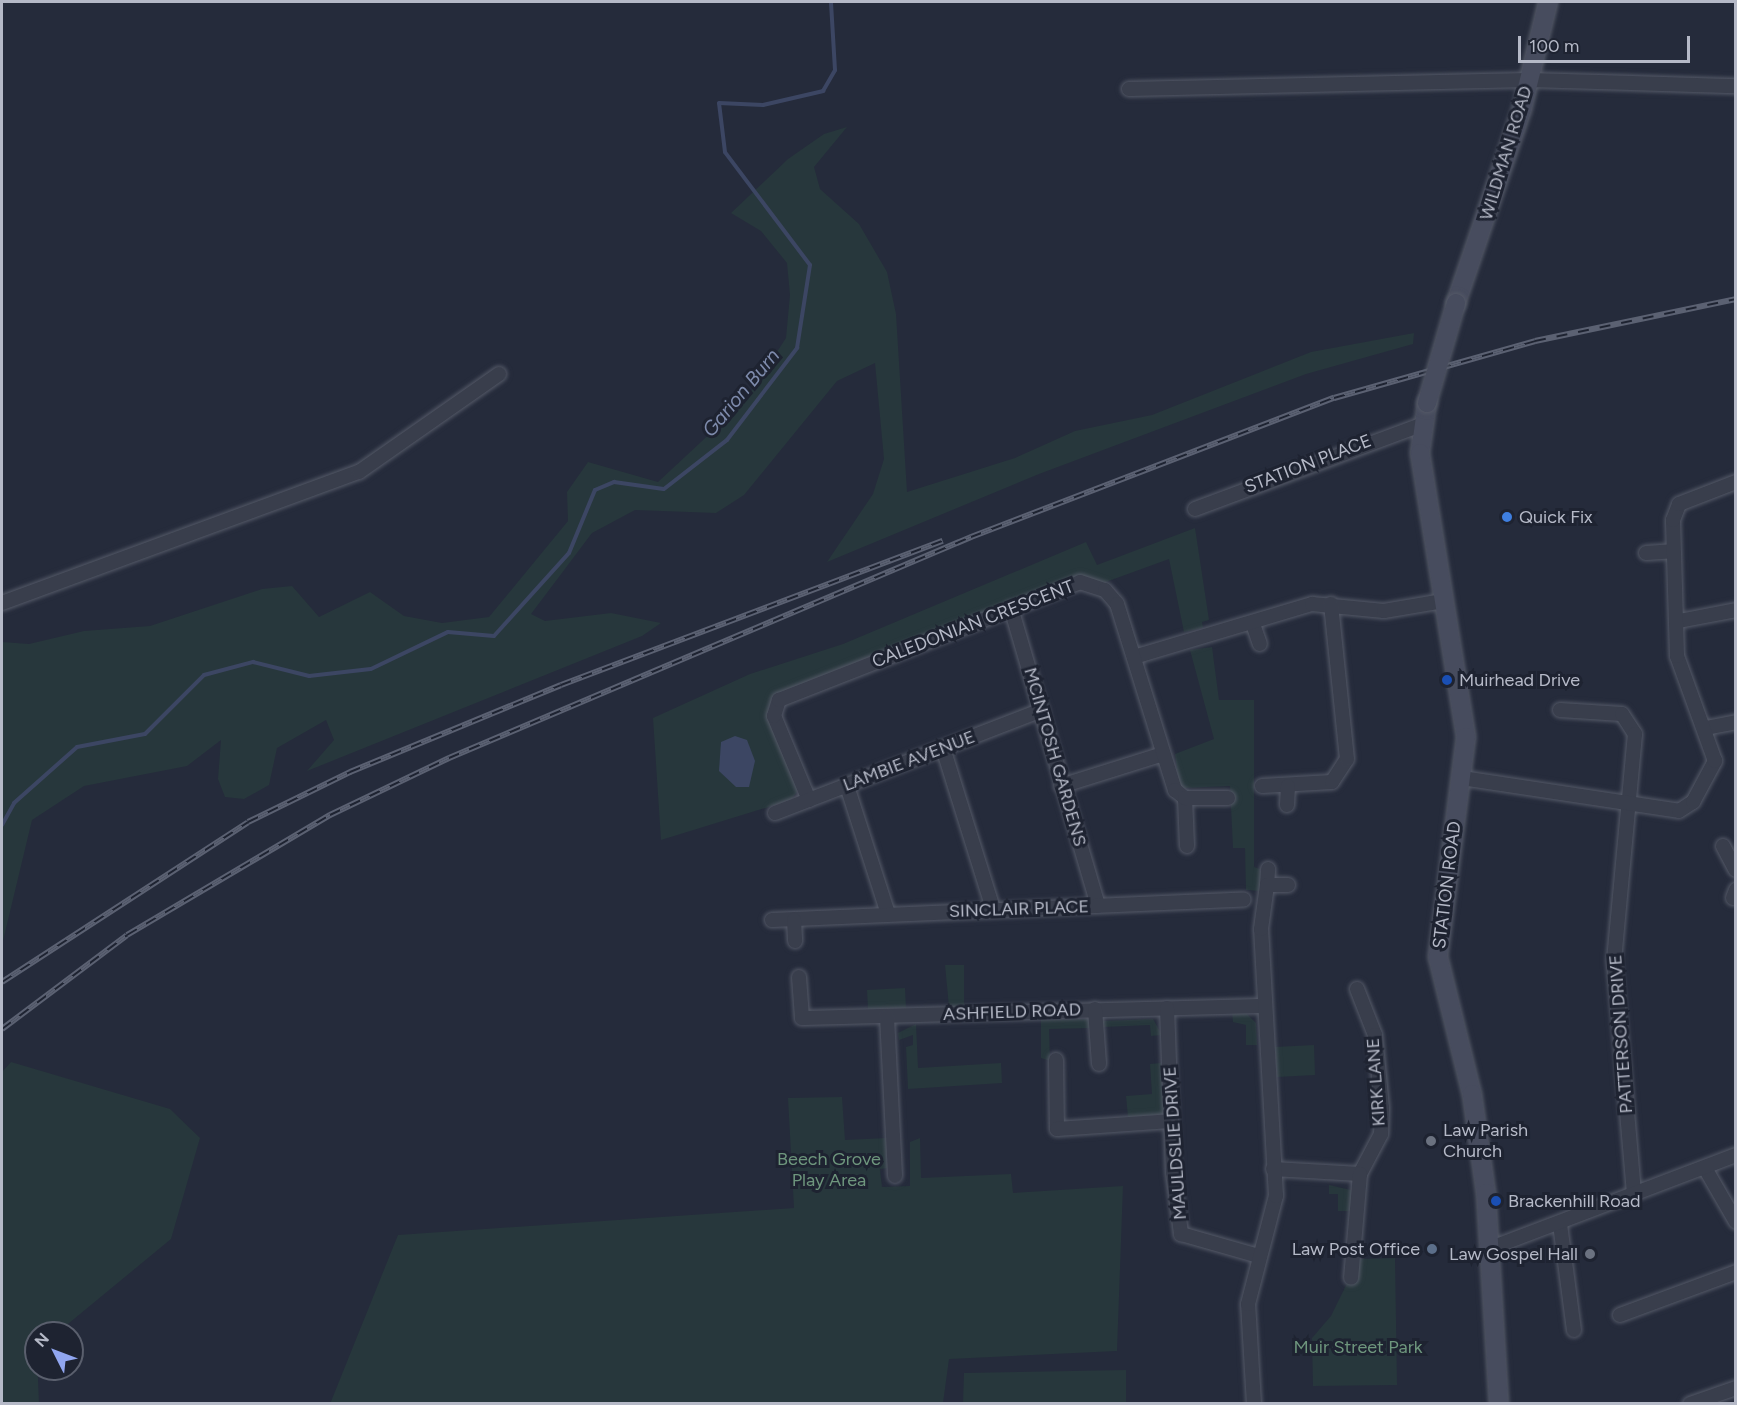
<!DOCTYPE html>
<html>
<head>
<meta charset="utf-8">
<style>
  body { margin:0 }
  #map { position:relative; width:1737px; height:1405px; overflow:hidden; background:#252b3b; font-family:Figtree,sans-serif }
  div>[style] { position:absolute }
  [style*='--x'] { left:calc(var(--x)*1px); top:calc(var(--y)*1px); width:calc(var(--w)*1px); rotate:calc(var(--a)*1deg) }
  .green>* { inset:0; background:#27373c }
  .water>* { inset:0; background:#3c4663 }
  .stream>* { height:4px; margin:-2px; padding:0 2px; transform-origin:2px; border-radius:2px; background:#3c4663 }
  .roads { filter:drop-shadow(0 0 2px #545967) drop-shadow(0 0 2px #545967) }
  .street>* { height:14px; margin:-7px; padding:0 7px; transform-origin:7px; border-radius:7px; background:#393e4c }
  .secondary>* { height:18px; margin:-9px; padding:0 9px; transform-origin:9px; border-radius:9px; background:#474c5e }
  .rail>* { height:6px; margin-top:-3px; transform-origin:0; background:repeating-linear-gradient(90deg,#1e2331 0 11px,#5b6172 0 22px); box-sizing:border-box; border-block:2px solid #5b6172 }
  .bridges { filter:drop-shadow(0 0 2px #545967) drop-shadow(0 0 2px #545967) }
  .secondary-bridge>* { height:18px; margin:-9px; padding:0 9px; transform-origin:9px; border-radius:9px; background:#474c5e }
  .dots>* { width:16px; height:16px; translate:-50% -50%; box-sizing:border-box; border:3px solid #1e2331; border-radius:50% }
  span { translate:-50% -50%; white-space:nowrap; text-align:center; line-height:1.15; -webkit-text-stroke:6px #1e2331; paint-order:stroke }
  .street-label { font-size:18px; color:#b5b9c7 }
  .poi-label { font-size:18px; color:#b5b9c7 }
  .left { translate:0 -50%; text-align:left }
  .right { translate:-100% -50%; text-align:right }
  .park-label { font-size:18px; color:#6e967d }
  .water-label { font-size:20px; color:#7e8bac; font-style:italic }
  .frame { position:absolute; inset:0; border:3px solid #b5b9c7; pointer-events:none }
  .north { position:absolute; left:24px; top:1321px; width:60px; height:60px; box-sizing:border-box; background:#1e2331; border:2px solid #5a5f6d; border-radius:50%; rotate:312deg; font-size:16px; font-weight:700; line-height:24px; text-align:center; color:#b5b9c7 }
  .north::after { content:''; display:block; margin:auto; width:21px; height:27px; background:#91a6f0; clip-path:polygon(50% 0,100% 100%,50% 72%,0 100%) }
  .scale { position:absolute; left:1518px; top:36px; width:172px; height:27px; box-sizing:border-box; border:3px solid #b5b9c7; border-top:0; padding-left:8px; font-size:18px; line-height:21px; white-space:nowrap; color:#b5b9c7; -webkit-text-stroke:4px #1e2331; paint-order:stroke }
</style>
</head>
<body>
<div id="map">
  <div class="green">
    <i style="clip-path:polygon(847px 127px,814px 167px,820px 189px,859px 224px,887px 272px,896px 314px,907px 492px,1015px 458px,1075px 431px,1152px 415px,1311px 352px,1414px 333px,1413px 344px,1306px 374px,1039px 474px,827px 562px,873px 494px,884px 459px,875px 363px,837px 381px,744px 495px,716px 513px,635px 510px,592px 533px,531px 614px,545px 621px,611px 613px,661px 623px,642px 636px,307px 771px,334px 740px,326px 720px,277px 748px,269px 785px,244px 799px,225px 797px,218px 779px,221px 740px,187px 766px,84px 786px,32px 820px,2px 945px,2px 642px,29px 644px,84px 631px,150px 626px,262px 589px,292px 586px,319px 617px,370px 592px,404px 616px,442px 623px,489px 617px,568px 521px,567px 492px,588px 462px,658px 482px,745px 401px,786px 338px,790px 295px,787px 263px,761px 231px,731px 213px,788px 159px,824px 134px)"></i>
    <i style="clip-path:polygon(1195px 528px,1209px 620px,1202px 622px,1203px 628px,1184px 632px,1169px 559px,1103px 583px,999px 607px,863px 660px,771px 699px,770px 717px,799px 789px,791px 800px,661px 840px,653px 718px,750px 674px,843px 644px,1086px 542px,1097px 565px)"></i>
    <i style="clip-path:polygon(1212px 647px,1219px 700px,1254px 700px,1254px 867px,1260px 869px,1261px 891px,1246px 890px,1245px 848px,1233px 848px,1230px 786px,1182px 788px,1178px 778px,1175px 754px,1214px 739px,1190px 650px)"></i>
    <i style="clip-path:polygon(945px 965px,964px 965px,964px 1007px,949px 1007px)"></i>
    <i style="clip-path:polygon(905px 988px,906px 1008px,868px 1009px,867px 990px)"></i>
    <i style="clip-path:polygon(1232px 1013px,1246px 1013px,1256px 1023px,1257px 1045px,1246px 1045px,1246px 1025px,1233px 1022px)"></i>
    <i style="clip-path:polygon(1090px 1019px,1091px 1028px,1049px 1029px,1050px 1061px,1041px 1058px,1041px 1020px)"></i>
    <i style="clip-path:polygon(1153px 1019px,1162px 1035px,1151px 1036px,1150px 1025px,1103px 1027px,1103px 1021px)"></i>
    <i style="clip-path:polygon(916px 1024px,918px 1068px,1001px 1063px,1002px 1083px,908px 1089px,906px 1047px,913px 1045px,913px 1035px,899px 1040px,898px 1033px)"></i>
    <i style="clip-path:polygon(1314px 1045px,1315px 1075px,1277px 1077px,1275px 1047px)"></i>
    <i style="clip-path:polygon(11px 1062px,170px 1109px,200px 1138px,171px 1239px,57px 1333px,36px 1333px,39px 1403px,2px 1403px,2px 1072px)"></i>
    <i style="clip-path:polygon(1161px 1063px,1165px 1114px,1128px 1117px,1126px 1096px,1152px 1094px,1150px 1064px)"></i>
    <i style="clip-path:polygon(842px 1097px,845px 1140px,888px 1138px,889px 1168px,880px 1169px,882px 1187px,910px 1186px,910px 1142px,920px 1138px,921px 1178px,1011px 1174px,1013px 1193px,1123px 1186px,1117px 1351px,949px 1359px,943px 1403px,330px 1404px,398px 1235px,794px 1208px,788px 1098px)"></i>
    <i style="clip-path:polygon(1329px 1185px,1351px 1190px,1351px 1211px,1338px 1211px,1338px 1194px,1329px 1194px)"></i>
    <i style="clip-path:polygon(1395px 1258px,1397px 1385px,1313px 1386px,1312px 1338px,1331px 1316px,1359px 1259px)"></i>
    <i style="clip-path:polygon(1126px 1370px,1126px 1403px,963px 1403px,964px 1373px)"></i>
  </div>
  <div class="water">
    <i style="clip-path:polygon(735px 736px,747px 740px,755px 761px,749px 787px,736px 787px,719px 771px,721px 742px)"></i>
  </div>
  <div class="stream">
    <i style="--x:2;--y:825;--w:25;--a:-61"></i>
    <i style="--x:14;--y:803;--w:84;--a:-41.6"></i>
    <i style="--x:77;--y:747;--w:69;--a:-10.8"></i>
    <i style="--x:145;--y:734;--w:83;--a:-45"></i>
    <i style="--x:204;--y:675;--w:51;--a:-14.9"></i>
    <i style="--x:253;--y:662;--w:58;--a:14"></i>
    <i style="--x:309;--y:676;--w:62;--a:-6.4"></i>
    <i style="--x:371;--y:669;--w:85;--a:-25.7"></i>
    <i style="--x:448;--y:632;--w:46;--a:5"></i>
    <i style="--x:494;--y:636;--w:112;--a:-47.9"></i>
    <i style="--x:569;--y:553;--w:68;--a:-67.6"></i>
    <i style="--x:595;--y:490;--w:21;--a:-23"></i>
    <i style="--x:614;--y:482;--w:50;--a:8"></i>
    <i style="--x:664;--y:489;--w:80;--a:-37.9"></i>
    <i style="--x:727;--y:440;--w:116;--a:-52.7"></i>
    <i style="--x:797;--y:348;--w:84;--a:-81.1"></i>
    <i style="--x:810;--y:265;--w:141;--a:-127"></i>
    <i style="--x:725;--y:152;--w:49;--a:-97"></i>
    <i style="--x:719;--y:103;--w:44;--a:2.6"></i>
    <i style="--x:763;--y:105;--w:62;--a:-13.1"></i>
    <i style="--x:823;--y:91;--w:24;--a:-60"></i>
    <i style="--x:835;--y:70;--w:68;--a:-93.4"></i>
  </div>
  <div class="roads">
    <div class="street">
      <i style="--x:1129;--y:89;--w:400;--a:-1.3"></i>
      <i style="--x:1529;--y:80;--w:207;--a:1.7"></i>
      <i style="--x:1195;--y:509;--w:243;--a:-20.4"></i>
      <i style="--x:1646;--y:553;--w:26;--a:-4"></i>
      <i style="--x:2;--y:603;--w:380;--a:-20.2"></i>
      <i style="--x:359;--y:472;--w:171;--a:-35"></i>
      <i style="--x:1011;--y:608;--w:310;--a:73.7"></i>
      <i style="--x:1679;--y:621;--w:58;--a:-10.9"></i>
      <i style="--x:1253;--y:624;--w:21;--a:71"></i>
      <i style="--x:1134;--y:657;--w:186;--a:-16.6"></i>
      <i style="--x:1312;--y:604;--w:72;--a:5.6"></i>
      <i style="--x:1384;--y:611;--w:60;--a:-9.6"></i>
      <i style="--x:1560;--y:710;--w:62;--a:3.7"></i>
      <i style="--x:1622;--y:714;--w:24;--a:57"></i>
      <i style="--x:1635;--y:734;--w:227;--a:95.3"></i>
      <i style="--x:1614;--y:960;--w:233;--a:85.1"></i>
      <i style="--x:1706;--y:728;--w:31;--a:-11"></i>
      <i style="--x:943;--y:748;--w:169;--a:72.7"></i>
      <i style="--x:1462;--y:778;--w:219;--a:8.6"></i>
      <i style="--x:1679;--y:811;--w:17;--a:-33"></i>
      <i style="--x:1693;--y:802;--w:47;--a:-61.8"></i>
      <i style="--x:1715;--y:761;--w:112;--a:-109.9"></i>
      <i style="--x:1677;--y:656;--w:136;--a:-91.7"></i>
      <i style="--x:1673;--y:520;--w:17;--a:-69"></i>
      <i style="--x:1679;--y:504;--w:61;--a:-21.1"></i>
      <i style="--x:847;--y:786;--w:134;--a:72.2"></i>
      <i style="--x:1061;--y:786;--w:107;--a:-17.4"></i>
      <i style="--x:1262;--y:786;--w:70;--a:-3.3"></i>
      <i style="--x:1332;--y:782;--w:27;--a:-57"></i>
      <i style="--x:1347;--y:759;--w:156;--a:-95.9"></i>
      <i style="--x:1185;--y:798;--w:48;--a:87.6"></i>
      <i style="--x:809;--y:800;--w:91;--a:-112.6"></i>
      <i style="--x:774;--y:716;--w:17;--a:-73"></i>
      <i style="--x:779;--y:700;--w:323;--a:-21.4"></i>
      <i style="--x:1080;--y:582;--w:26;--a:18"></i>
      <i style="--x:1105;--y:590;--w:18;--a:49"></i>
      <i style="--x:1117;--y:604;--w:195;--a:72.7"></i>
      <i style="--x:1175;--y:790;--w:13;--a:39"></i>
      <i style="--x:1185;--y:798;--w:43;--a:0"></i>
      <i style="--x:1287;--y:805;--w:19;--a:-87"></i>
      <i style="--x:775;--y:813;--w:286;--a:-21.1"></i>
      <i style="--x:1723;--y:846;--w:27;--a:62"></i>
      <i style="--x:1267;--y:885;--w:16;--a:-86"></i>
      <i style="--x:1733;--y:898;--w:9;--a:-69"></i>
      <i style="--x:772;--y:920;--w:472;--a:-2.5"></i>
      <i style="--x:794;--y:920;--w:21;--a:87"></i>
      <i style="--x:799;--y:977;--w:41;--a:85.8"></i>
      <i style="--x:802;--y:1018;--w:460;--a:-1.5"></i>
      <i style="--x:1357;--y:989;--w:49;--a:68.6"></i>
      <i style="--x:1375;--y:1035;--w:73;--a:84.5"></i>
      <i style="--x:1382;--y:1108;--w:26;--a:92"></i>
      <i style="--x:1381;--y:1134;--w:45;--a:117.7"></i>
      <i style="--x:1167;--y:1008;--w:164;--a:87.9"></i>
      <i style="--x:1173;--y:1172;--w:63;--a:82.6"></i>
      <i style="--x:1181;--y:1234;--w:80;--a:15.9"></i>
      <i style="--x:1095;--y:1009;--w:55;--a:85.8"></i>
      <i style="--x:887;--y:1017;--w:159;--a:87.1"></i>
      <i style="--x:1056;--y:1060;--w:69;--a:89.2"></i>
      <i style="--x:1057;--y:1129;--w:113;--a:-4"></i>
      <i style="--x:1705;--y:1168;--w:62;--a:60.1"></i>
      <i style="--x:1273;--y:1169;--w:87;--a:3.3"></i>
      <i style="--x:1360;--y:1174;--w:104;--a:94.9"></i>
      <i style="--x:1560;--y:1224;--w:107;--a:82.5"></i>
      <i style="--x:1491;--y:1248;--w:262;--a:-20.8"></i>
      <i style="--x:1620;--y:1315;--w:124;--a:-20.3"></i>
      <i style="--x:1254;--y:1404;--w:100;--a:-93.4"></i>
      <i style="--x:1248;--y:1304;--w:112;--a:-75.5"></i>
      <i style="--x:1276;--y:1196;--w:267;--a:-93.2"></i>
      <i style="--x:1261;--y:929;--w:44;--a:-82.2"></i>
      <i style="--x:1267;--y:885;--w:21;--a:0"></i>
      <i style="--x:1690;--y:1404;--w:49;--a:-19.2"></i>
    </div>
    <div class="secondary">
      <i style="--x:1456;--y:303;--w:205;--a:-71.2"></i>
      <i style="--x:1522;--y:109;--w:110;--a:-76.3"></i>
      <i style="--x:1427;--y:403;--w:50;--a:98"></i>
      <i style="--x:1420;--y:453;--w:288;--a:80.8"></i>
      <i style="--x:1466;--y:737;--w:222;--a:97.3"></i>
      <i style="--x:1438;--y:957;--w:141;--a:76.1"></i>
      <i style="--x:1472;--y:1094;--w:100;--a:82"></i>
      <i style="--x:1486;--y:1193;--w:211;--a:86.5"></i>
    </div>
  </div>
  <div class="rail">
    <i style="--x:2;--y:982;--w:293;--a:-33"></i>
    <i style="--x:248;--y:822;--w:114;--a:-26.1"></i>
    <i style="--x:350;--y:772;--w:228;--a:-22.4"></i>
    <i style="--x:561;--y:685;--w:408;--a:-20.7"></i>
    <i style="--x:2;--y:1029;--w:156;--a:-36.9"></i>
    <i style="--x:127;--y:935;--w:236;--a:-30.6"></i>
    <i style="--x:330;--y:815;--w:132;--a:-25.6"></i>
    <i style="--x:449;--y:758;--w:567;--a:-22.95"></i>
    <i style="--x:971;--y:537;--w:389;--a:-21"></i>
    <i style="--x:1334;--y:398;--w:209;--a:-15.8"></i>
    <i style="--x:1535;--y:341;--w:205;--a:-11.8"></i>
  </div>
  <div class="bridges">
    <div class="secondary-bridge">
      <i style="--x:1427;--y:403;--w:104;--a:-73.8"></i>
    </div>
  </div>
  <div class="dots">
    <i style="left:1507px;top:517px;background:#3f7fe0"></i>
    <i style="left:1447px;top:680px;background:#1a4fb4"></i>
    <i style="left:1431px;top:1141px;background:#6b7280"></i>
    <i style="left:1496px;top:1201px;background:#1a4fb4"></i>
    <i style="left:1432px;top:1249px;background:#5c6f8a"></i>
    <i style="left:1590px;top:1254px;background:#6b7280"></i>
  </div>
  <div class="street-label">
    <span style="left:1506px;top:153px;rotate:-73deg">WILDMAN ROAD</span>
    <span style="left:1308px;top:464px;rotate:-21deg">STATION PLACE</span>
    <span style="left:973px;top:624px;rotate:-21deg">CALEDONIAN CRESCENT</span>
    <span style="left:1055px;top:757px;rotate:74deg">MCINTOSH GARDENS</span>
    <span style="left:909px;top:761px;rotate:-21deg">LAMBIE AVENUE</span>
    <span style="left:1447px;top:885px;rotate:-83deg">STATION ROAD</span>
    <span style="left:1019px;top:909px;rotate:-2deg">SINCLAIR PLACE</span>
    <span style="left:1012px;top:1012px;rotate:-2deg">ASHFIELD ROAD</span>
    <span style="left:1621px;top:1034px;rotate:-94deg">PATTERSON DRIVE</span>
    <span style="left:1376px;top:1082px;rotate:-94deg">KIRK LANE</span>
    <span style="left:1175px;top:1143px;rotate:-94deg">MAULDSLIE DRIVE</span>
  </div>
  <div class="poi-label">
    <span class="left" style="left:1519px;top:517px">Quick Fix</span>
    <span class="left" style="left:1459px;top:680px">Muirhead Drive</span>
    <span class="left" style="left:1443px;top:1141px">Law Parish<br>Church</span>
    <span class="left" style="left:1508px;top:1201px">Brackenhill Road</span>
    <span class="right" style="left:1420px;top:1249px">Law Post Office</span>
    <span class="right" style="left:1578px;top:1254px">Law Gospel Hall</span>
  </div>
  <div class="park-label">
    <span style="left:829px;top:1170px">Beech Grove<br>Play Area</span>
    <span style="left:1358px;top:1347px">Muir Street Park</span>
  </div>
  <div class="water-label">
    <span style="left:741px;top:393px;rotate:-50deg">Garion Burn</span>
  </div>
  <div class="frame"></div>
  <div class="north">N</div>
  <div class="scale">100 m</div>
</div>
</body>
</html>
